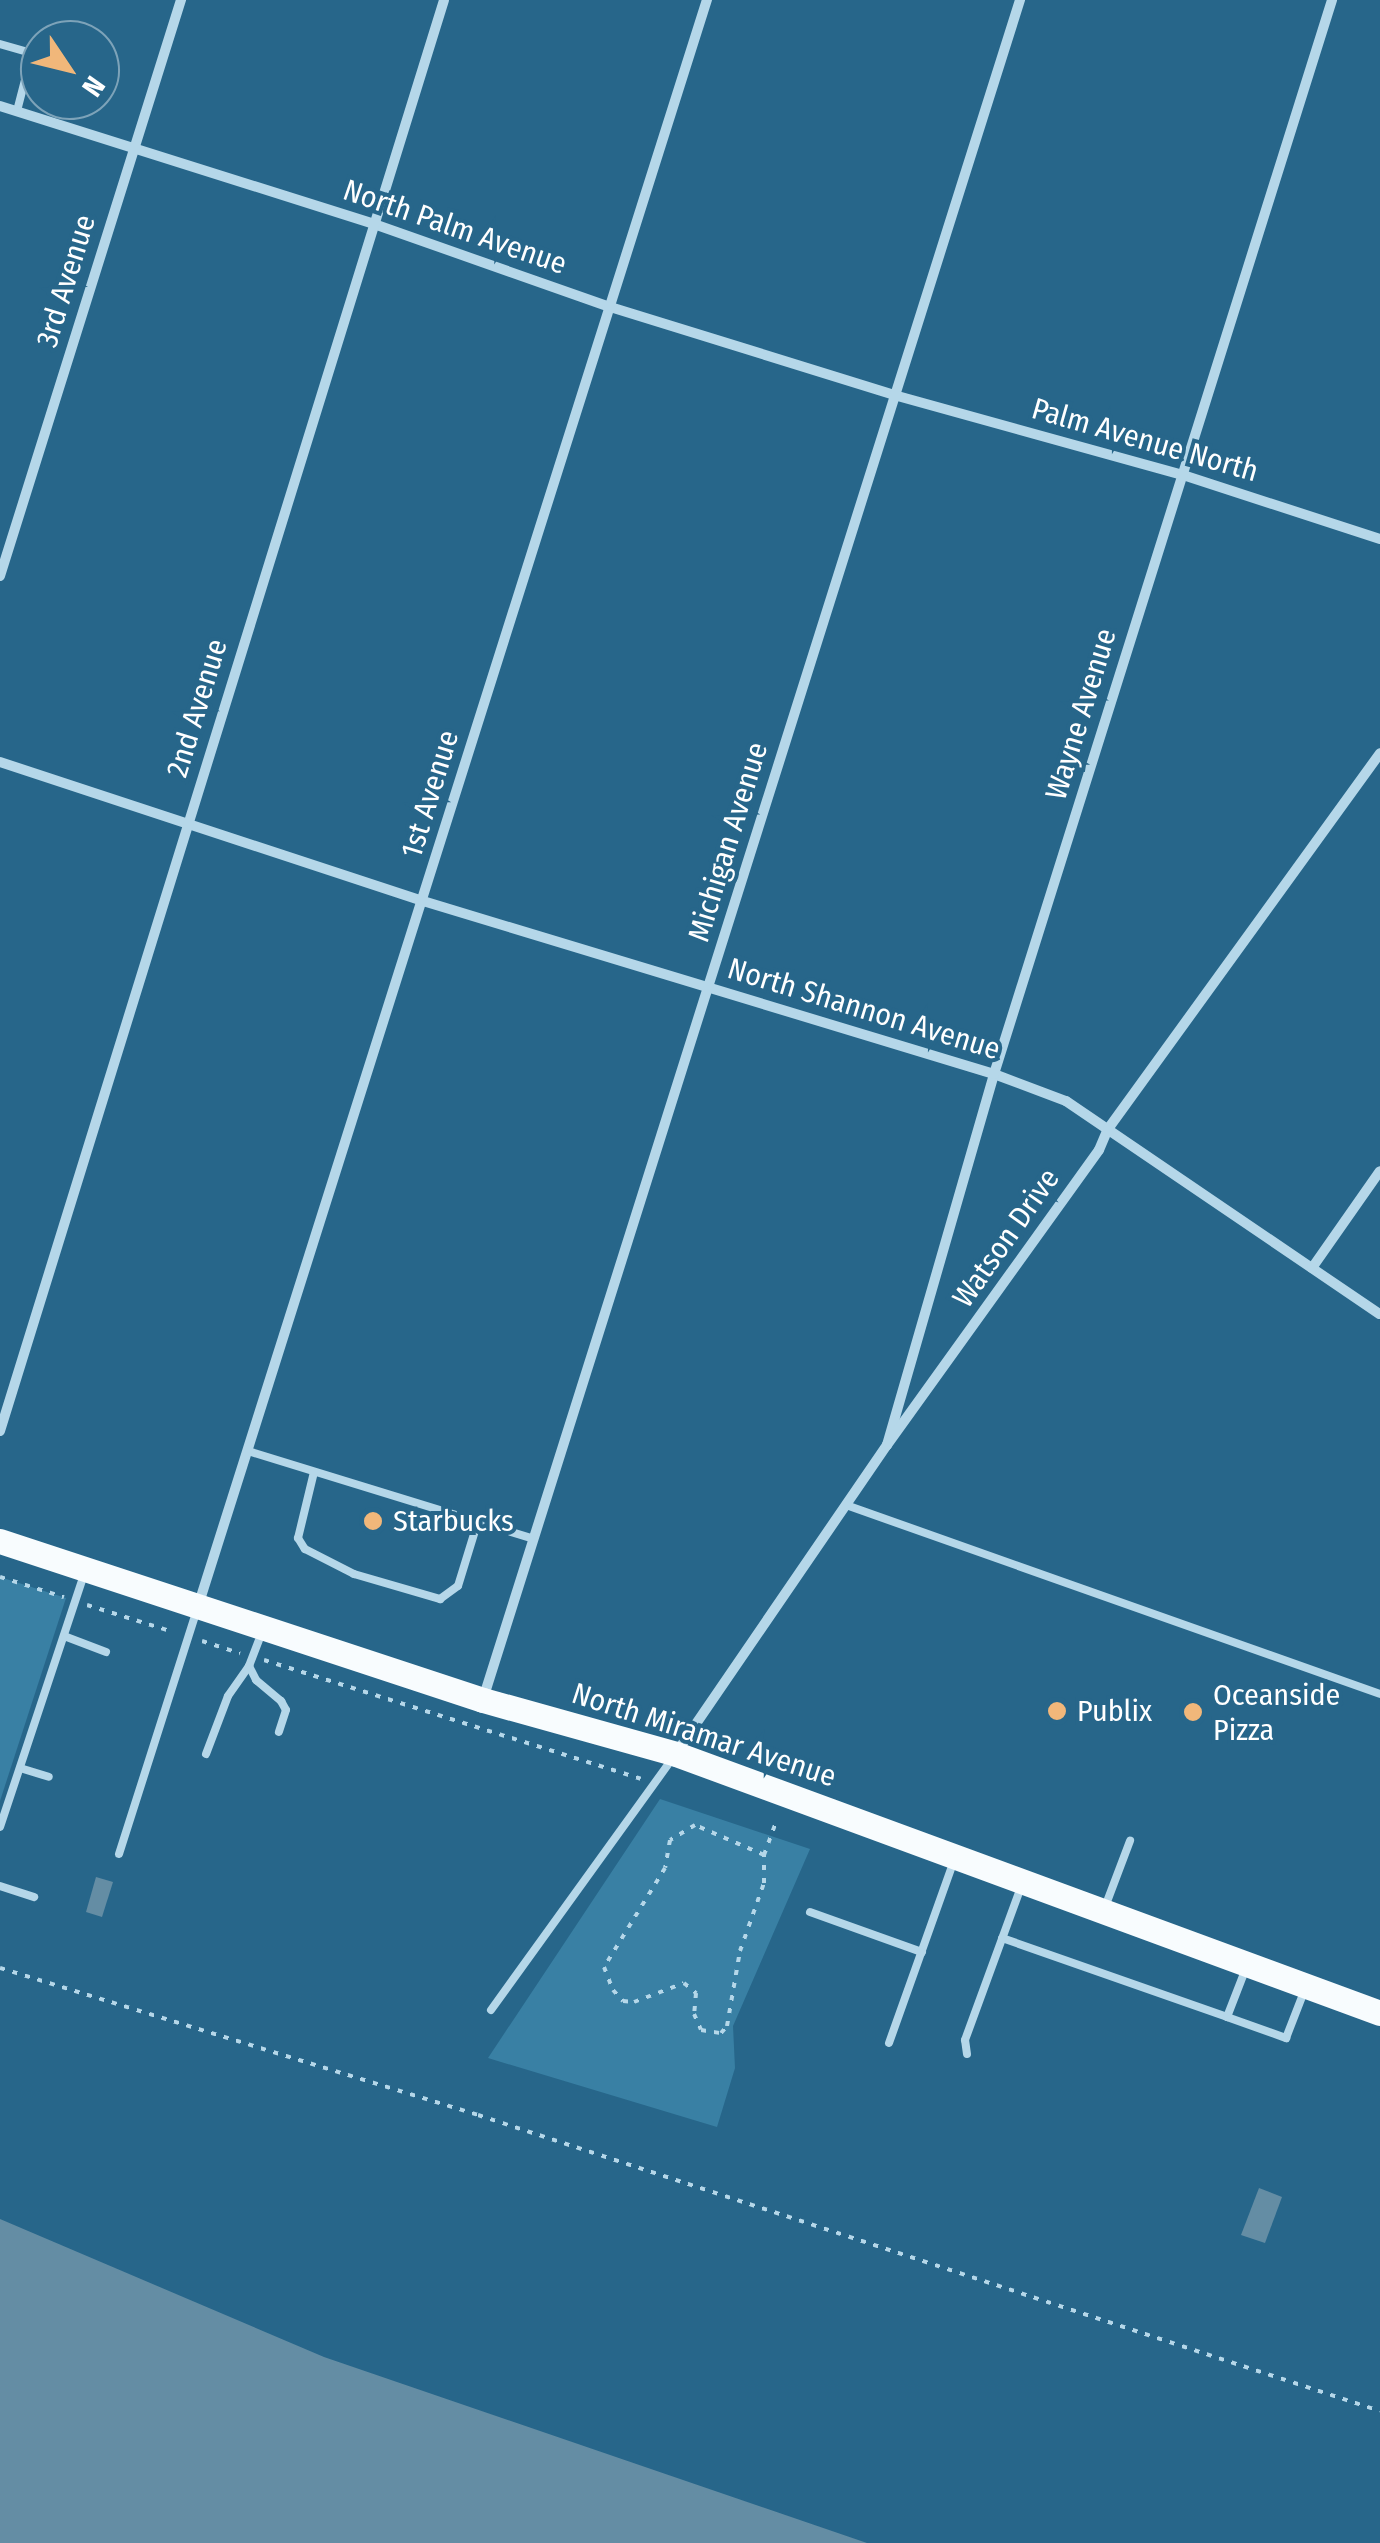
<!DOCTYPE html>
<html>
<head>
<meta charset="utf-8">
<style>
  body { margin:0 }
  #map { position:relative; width:1380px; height:2543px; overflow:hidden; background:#27668a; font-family:"Fira Sans Condensed",sans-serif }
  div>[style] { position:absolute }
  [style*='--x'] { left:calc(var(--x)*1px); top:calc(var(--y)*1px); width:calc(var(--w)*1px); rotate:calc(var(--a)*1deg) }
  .green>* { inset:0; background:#3980a4 }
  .water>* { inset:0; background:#648da4 }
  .path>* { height:4px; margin-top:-2px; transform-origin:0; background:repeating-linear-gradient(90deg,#b5d7e9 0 5px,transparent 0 13px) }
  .service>* { height:8px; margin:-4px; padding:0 4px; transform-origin:4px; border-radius:4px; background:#b5d7e9 }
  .minor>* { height:10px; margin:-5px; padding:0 5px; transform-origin:5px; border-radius:5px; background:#b5d7e9 }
  .primary>* { height:25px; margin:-12.5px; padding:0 12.5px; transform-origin:12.5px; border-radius:12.5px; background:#f8fcfe }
  .dots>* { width:28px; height:28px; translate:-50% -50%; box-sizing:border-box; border:5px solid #27668a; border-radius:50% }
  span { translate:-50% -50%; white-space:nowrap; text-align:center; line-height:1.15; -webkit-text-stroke:8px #27668a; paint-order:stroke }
  .street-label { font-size:30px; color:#fff }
  .poi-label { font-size:30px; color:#fff }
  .left { translate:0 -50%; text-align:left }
  .north { position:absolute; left:20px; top:20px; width:100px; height:100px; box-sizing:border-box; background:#27668a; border:2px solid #7da3b9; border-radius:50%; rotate:125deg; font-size:28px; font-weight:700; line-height:40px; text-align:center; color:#fff }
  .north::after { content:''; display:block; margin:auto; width:35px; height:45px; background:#f1b77a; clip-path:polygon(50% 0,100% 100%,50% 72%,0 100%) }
</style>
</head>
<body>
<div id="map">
  <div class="green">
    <i style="clip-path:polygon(0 1577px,66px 1598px,0 1801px)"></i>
    <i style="clip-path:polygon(660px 1799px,810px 1849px,733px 2026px,735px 2068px,717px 2127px,488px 2058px)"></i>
  </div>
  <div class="water">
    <i style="clip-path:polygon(96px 1877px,113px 1882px,102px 1917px,86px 1912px)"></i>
    <i style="clip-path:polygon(1259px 2188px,1282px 2197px,1265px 2243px,1241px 2235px)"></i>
    <i style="clip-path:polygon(0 2219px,324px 2357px,867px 2543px,0 2543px)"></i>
  </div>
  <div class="path">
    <i style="--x:0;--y:1577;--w:67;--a:17.4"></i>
    <i style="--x:87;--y:1605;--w:90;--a:17.4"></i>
    <i style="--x:202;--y:1641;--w:40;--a:18"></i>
    <i style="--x:264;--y:1660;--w:395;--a:17.5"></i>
    <i style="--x:764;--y:1855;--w:75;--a:-156.5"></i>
    <i style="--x:695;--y:1825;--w:29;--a:149"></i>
    <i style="--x:670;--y:1840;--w:28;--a:100"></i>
    <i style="--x:665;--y:1868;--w:116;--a:121.6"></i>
    <i style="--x:604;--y:1967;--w:25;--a:69"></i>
    <i style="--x:613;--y:1990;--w:15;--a:48"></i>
    <i style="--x:623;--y:2001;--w:11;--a:5"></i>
    <i style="--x:634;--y:2002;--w:53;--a:-20.8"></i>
    <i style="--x:684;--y:1983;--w:16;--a:40"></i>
    <i style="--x:696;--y:1993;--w:21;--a:95"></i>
    <i style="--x:694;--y:2014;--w:17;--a:66"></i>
    <i style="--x:701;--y:2030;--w:20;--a:9"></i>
    <i style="--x:721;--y:2033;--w:9;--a:-49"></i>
    <i style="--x:727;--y:2026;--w:76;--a:-80.2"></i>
    <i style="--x:740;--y:1951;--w:72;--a:-70.6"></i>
    <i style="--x:764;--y:1883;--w:28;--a:-90"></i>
    <i style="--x:764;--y:1855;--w:32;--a:-70"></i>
    <i style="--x:0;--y:1968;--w:500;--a:17.09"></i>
    <i style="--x:478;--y:2115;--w:949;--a:18.17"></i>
  </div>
  <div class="service">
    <i style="--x:0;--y:44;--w:33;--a:16"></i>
    <i style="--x:32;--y:53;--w:60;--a:104.5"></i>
    <i style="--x:248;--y:1451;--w:299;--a:17.1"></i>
    <i style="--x:314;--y:1472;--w:68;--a:103.6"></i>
    <i style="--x:298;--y:1538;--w:13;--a:58"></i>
    <i style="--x:305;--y:1549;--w:55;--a:27"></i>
    <i style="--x:354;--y:1574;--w:90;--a:16.2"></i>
    <i style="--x:440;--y:1599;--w:22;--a:-36"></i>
    <i style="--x:458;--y:1586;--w:68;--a:-72.9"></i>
    <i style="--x:846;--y:1505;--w:566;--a:19.49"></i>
    <i style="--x:64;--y:1636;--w:45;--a:20.9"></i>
    <i style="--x:249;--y:1666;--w:16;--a:63"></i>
    <i style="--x:256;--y:1680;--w:33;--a:40"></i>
    <i style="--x:281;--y:1701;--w:10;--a:61"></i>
    <i style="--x:286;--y:1710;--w:23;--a:108"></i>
    <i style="--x:206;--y:1754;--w:62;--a:-69.2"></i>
    <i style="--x:228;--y:1696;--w:37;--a:-55"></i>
    <i style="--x:249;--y:1666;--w:34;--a:-69"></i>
    <i style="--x:20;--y:1768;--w:30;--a:17"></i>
    <i style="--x:0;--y:1827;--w:269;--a:-71.6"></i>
    <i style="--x:119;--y:1854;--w:254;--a:-72.3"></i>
    <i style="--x:0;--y:1886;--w:36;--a:18"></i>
    <i style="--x:1105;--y:1907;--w:71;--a:-69.3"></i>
    <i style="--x:810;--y:1912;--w:119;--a:19.7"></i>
    <i style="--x:1002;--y:1938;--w:238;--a:19.3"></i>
    <i style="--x:1227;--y:2017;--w:53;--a:-68.8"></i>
    <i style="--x:491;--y:2010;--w:311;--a:-54.2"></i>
    <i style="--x:1227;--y:2017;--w:63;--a:19.6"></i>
    <i style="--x:1286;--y:2038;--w:53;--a:-68.8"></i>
    <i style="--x:889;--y:2043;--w:194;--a:-70.4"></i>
    <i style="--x:967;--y:2054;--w:14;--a:-98"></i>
    <i style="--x:965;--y:2040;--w:166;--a:-69.9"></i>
  </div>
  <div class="minor">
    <i style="--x:0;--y:106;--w:392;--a:17.5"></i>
    <i style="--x:374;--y:224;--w:247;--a:19.4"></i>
    <i style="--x:607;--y:306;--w:300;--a:17.2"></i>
    <i style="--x:894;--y:395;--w:300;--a:15.5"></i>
    <i style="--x:1183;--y:475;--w:207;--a:18"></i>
    <i style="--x:0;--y:576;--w:604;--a:-72.56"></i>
    <i style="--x:0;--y:762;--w:445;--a:18.2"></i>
    <i style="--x:423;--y:901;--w:597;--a:16.86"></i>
    <i style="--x:994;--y:1074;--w:77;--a:20.6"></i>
    <i style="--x:1066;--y:1101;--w:379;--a:34.2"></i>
    <i style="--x:1312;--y:1268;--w:118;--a:-55"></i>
    <i style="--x:0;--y:1431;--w:1498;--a:-72.76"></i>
    <i style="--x:887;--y:1445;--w:386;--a:-73.9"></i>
    <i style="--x:994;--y:1074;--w:1126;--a:-72.53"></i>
    <i style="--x:199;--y:1603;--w:1682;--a:-72.42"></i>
    <i style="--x:483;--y:1699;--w:1782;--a:-72.46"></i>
    <i style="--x:676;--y:1753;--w:373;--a:-55.6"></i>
    <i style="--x:887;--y:1445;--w:363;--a:-54.3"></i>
    <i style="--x:1099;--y:1150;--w:23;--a:-67"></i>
    <i style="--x:1108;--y:1129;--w:464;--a:-54.1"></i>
  </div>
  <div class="primary">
    <i style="--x:0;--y:1541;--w:508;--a:18.22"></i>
    <i style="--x:483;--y:1700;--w:200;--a:15.6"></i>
    <i style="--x:676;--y:1754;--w:750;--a:20.2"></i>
  </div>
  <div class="dots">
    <i style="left:373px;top:1521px;background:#f1b77a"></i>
    <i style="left:1057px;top:1711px;background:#f1b77a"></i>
    <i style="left:1193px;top:1712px;background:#f1b77a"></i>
  </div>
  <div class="street-label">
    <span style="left:455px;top:227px;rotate:19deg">North Palm Avenue</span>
    <span style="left:66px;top:281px;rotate:-73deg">3rd Avenue</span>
    <span style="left:1145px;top:440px;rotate:16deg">Palm Avenue North</span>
    <span style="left:197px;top:708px;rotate:-73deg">2nd Avenue</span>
    <span style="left:1081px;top:714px;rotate:-73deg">Wayne Avenue</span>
    <span style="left:430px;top:794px;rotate:-73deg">1st Avenue</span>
    <span style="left:728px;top:842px;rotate:-73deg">Michigan Avenue</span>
    <span style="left:864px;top:1009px;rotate:17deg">North Shannon Avenue</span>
    <span style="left:1006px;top:1238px;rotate:-55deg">Watson Drive</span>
    <span style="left:704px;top:1735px;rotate:18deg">North Miramar Avenue</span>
  </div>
  <div class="poi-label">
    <span class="left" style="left:393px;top:1521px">Starbucks</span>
    <span class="left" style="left:1213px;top:1712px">Oceanside<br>Pizza</span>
    <span class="left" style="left:1077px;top:1711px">Publix</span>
  </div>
  <div class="north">N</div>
</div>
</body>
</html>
